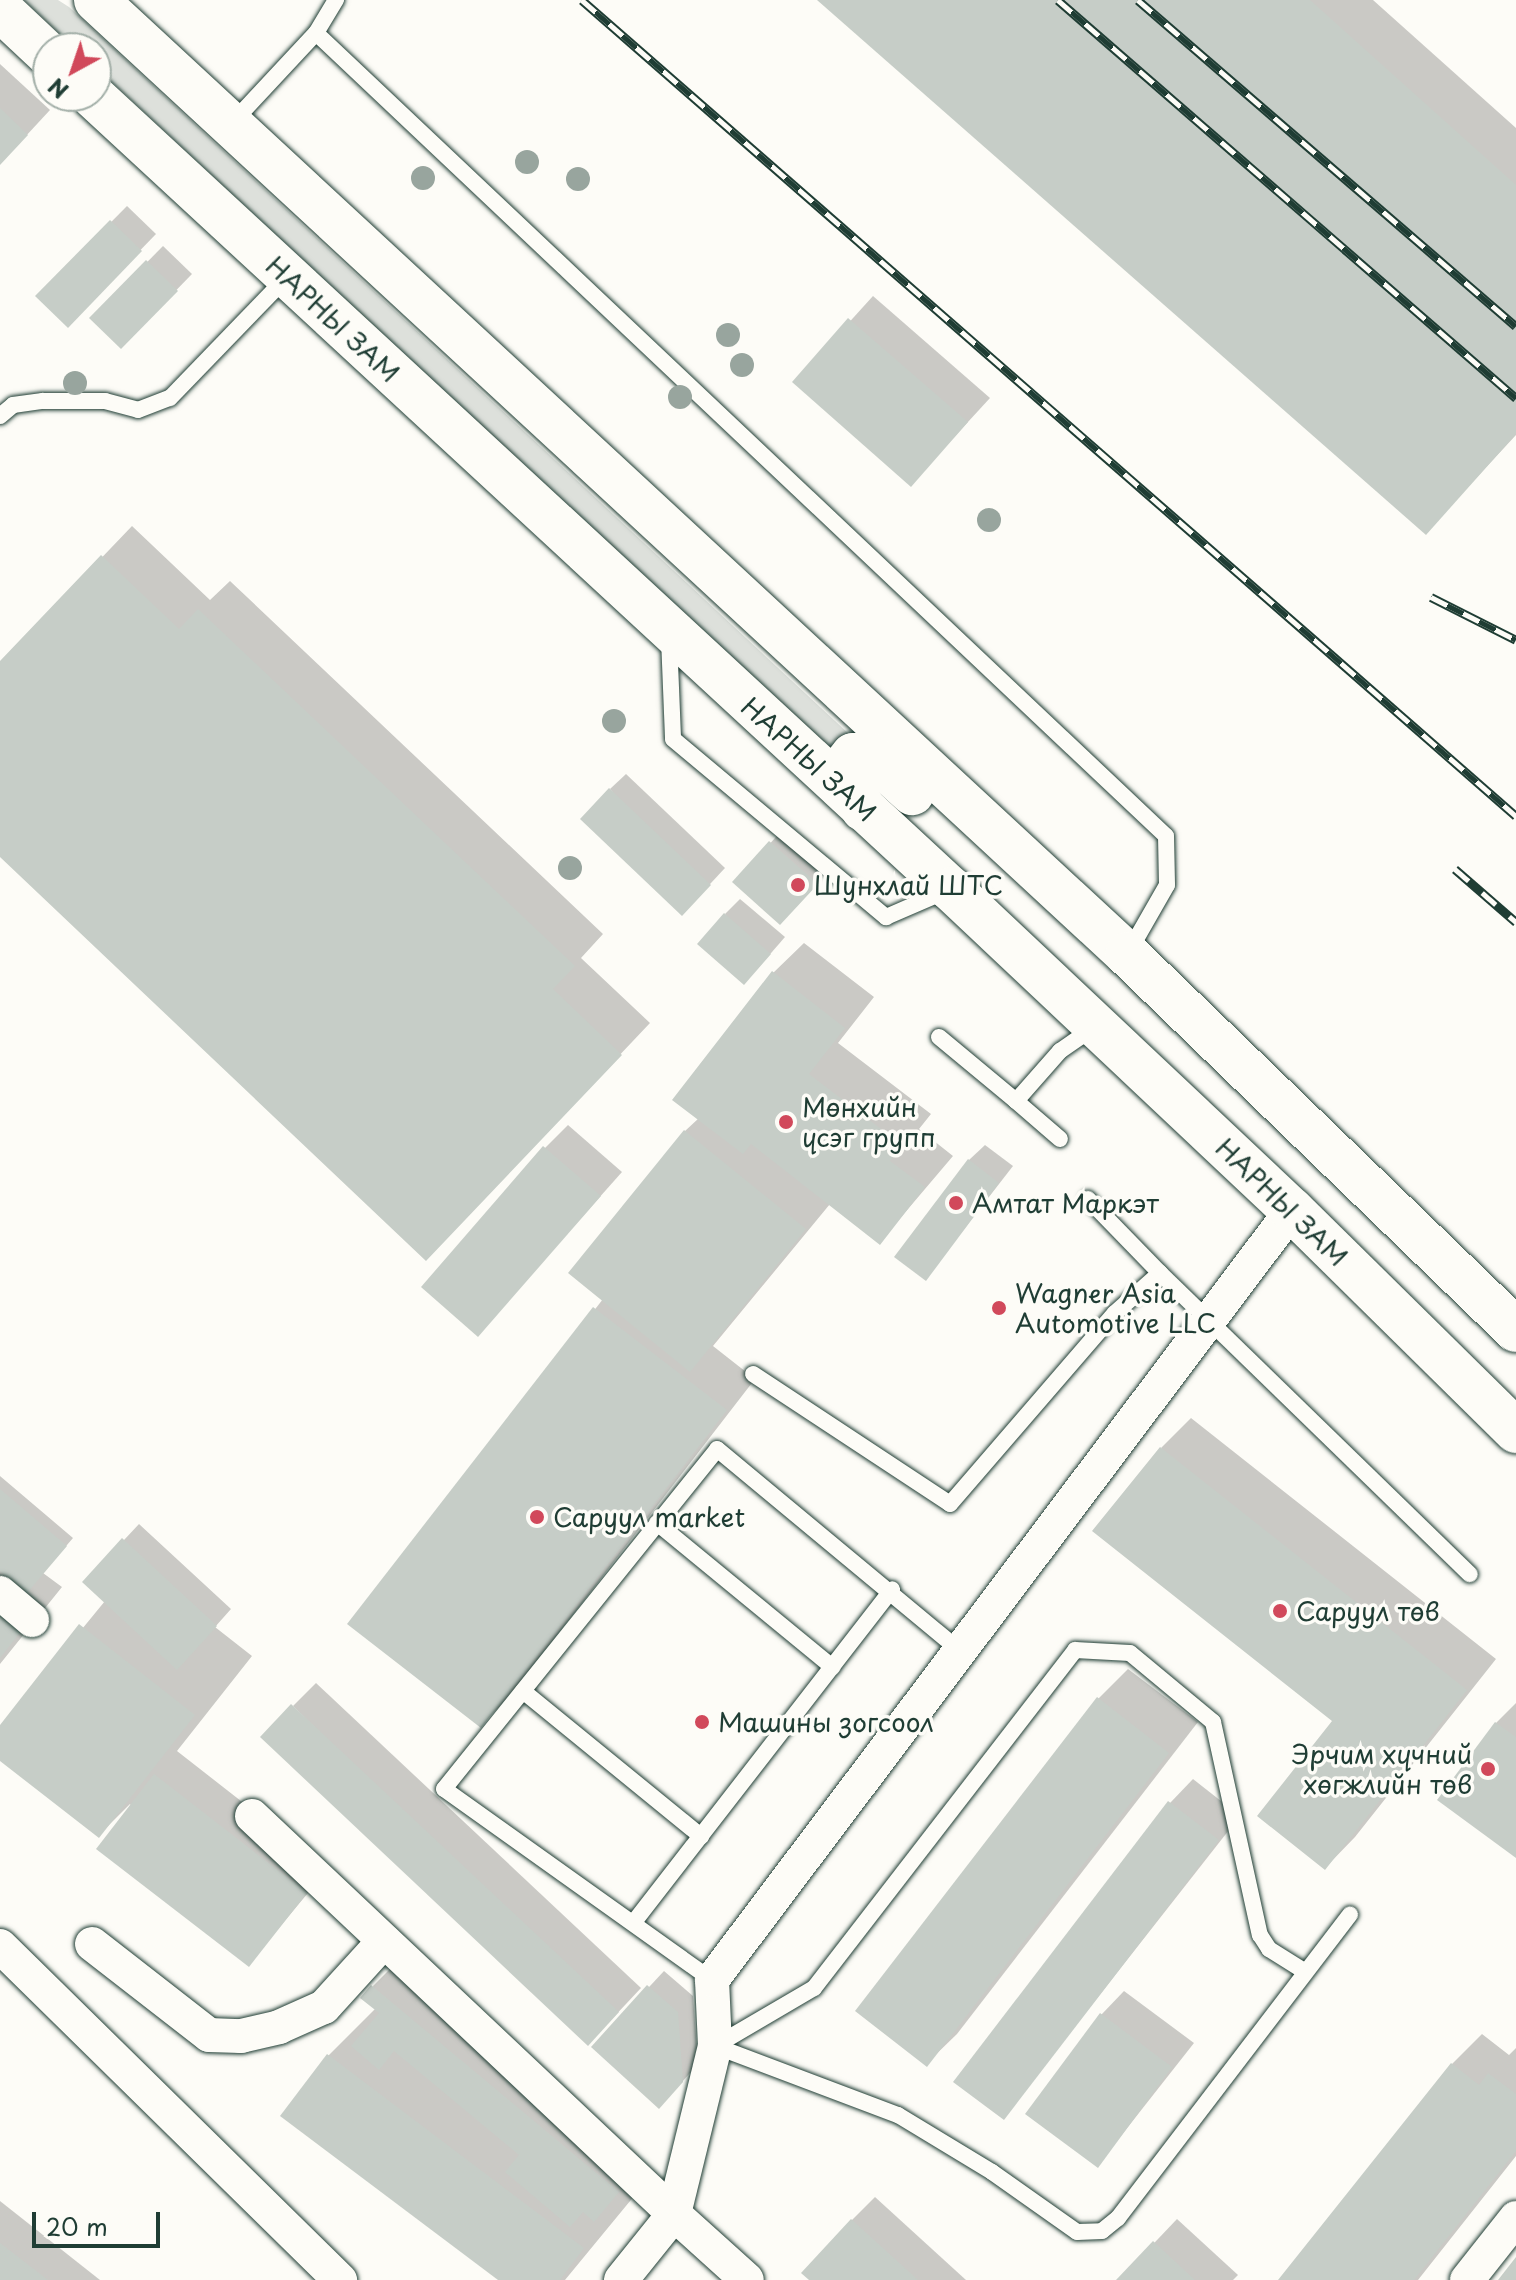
<!DOCTYPE html>
<html>
<head>
<meta charset="utf-8">
<style>
  body { margin:0 }
  #map { position:relative; width:1516px; height:2280px; overflow:hidden; background:#fdfcf7; font-family:"Playpen Sans",sans-serif }
  div>[style] { position:absolute }
  [style*='--x'] { left:calc(var(--x)*1px); top:calc(var(--y)*1px); width:calc(var(--w)*1px); rotate:calc(var(--a)*1deg) }
  .green>* { inset:0; background:#dde0db }
  .shadow>* { inset:0; background:#0003 }
  .building>* { inset:0; background:#c6cdc7 }
  .roads { filter:drop-shadow(0 0 2px #1f3d34) drop-shadow(0 0 2px #1f3d34) }
  .service>* { height:16px; margin:-8px; padding:0 8px; transform-origin:8px; border-radius:8px; background:#fdfcf7 }
  .minor>* { height:34px; margin:-17px; padding:0 17px; transform-origin:17px; border-radius:17px; background:#fdfcf7 }
  .primary>* { height:44px; margin:-22px; padding:0 22px; transform-origin:22px; border-radius:22px; background:#fdfcf7 }
  .rail>* { height:9px; margin-top:-4.5px; transform-origin:0; background:repeating-linear-gradient(90deg,#fdfcf7 0 18px,#1f3d34 0 36px); box-sizing:border-box; border-block:2px solid #1f3d34 }
  .trees>* { width:24px; height:24px; margin:-12px; border-radius:50%; background:#98a59e }
  .dots>* { width:22px; height:22px; translate:-50% -50%; box-sizing:border-box; border:4px solid #fdfcf7; border-radius:50% }
  span { translate:-50% -50%; white-space:nowrap; text-align:center; line-height:1.15; -webkit-text-stroke:7px #fdfcf7; paint-order:stroke }
  .street-label { font-size:26px; color:#1f3d34 }
  .poi-label { font-size:26px; color:#1f3d34 }
  .left { translate:0 -50%; text-align:left }
  .right { translate:-100% -50%; text-align:right }
  .north { position:absolute; left:32px; top:32px; width:80px; height:80px; box-sizing:border-box; background:#fdfcf7; border:2px solid #a4b0a9; border-radius:50%; rotate:220deg; font-size:22px; font-weight:700; line-height:32px; text-align:center; color:#1f3d34 }
  .north::after { content:''; display:block; margin:auto; width:28px; height:36px; background:#d1495b; clip-path:polygon(50% 0,100% 100%,50% 72%,0 100%) }
  .scale { position:absolute; left:32px; top:2212px; width:128px; height:36px; box-sizing:border-box; border:4px solid #1f3d34; border-top:0; padding-left:10px; font-size:24px; line-height:28px; white-space:nowrap; color:#1f3d34; -webkit-text-stroke:6px #fdfcf7; paint-order:stroke }
</style>
</head>
<body>
<div id="map">
  <div class="green">
    <i style="clip-path:polygon(24px 0,58px 0,69px 7px,849px 734px,832px 753px,96px 67px,96px 48px,75px 48px)"></i>
  </div>
  <div class="shadow">
    <i style="clip-path:polygon(820px 0,1373px 0,1516px 128px,1516px 435px,1426px 532px)"></i>
    <i style="clip-path:polygon(0 64px,50px 110px,0 164px)"></i>
    <i style="clip-path:polygon(127px 206px,156px 234px,68px 325px,38px 296px)"></i>
    <i style="clip-path:polygon(163px 246px,192px 274px,121px 347px,92px 318px)"></i>
    <i style="clip-path:polygon(873px 296px,990px 398px,911px 484px,795px 382px)"></i>
    <i style="clip-path:polygon(132px 526px,210px 600px,230px 581px,603px 934px,581px 958px,650px 1023px,456px 1228px,0 854px,0 664px)"></i>
    <i style="clip-path:polygon(626px 774px,725px 868px,697px 898px,610px 789px)"></i>
    <i style="clip-path:polygon(786px 826px,832px 867px,796px 907px,735px 882px)"></i>
    <i style="clip-path:polygon(740px 899px,785px 937px,759px 967px,725px 914px)"></i>
    <i style="clip-path:polygon(804px 943px,874px 997px,838px 1043px,931px 1114px,919px 1129px,953px 1156px,880px 1242px,830px 1204px,713px 1346px,755px 1379px,511px 1695px,481px 1725px,350px 1623px,603px 1299px,685px 1131px,699px 1118px,773px 973px)"></i>
    <i style="clip-path:polygon(568px 1125px,622px 1172px,478px 1334px,545px 1148px)"></i>
    <i style="clip-path:polygon(985px 1145px,1013px 1166px,926px 1278px,969px 1160px)"></i>
    <i style="clip-path:polygon(1191px 1418px,1496px 1659px,1355px 1837px,1325px 1868px,1334px 1721px,1161px 1448px)"></i>
    <i style="clip-path:polygon(0 1476px,73px 1538px,43px 1573px,62px 1587px,0 1664px)"></i>
    <i style="clip-path:polygon(139px 1524px,231px 1609px,215px 1627px,252px 1656px,177px 1751px,328px 1869px,248px 1965px,130px 1804px,99px 1835px,0 1758px,0 1729px,105px 1601px,124px 1540px)"></i>
    <i style="clip-path:polygon(1128px 1669px,1198px 1722px,957px 2034px,926px 2064px,1098px 1699px)"></i>
    <i style="clip-path:polygon(316px 1683px,641px 1988px,611px 2020px,293px 1706px)"></i>
    <i style="clip-path:polygon(1516px 1703px,1516px 1856px,1496px 1723px)"></i>
    <i style="clip-path:polygon(1193px 1779px,1240px 1816px,1003px 2118px,1170px 1803px)"></i>
    <i style="clip-path:polygon(396px 1963px,635px 2195px,565px 2280px,502px 2280px,328px 2056px,376px 2008px,373px 1986px)"></i>
    <i style="clip-path:polygon(664px 1971px,693px 1996px,698px 2064px,674px 2091px,593px 2047px)"></i>
    <i style="clip-path:polygon(1124px 1991px,1194px 2043px,1098px 2165px,1101px 2015px)"></i>
    <i style="clip-path:polygon(1482px 2034px,1509px 2055px,1516px 2048px,1516px 2156px,1418px 2280px,1281px 2280px,1452px 2064px)"></i>
    <i style="clip-path:polygon(875px 2197px,966px 2280px,812px 2280px,852px 2220px)"></i>
    <i style="clip-path:polygon(0 2201px,100px 2280px,0 2280px)"></i>
    <i style="clip-path:polygon(1177px 2219px,1238px 2275px,1233px 2280px,1119px 2280px)"></i>
  </div>
  <div class="building">
    <i style="clip-path:polygon(817px 0,1310px 0,1516px 185px,1516px 434px,1426px 535px)"></i>
    <i style="clip-path:polygon(0 108px,28px 135px,0 165px)"></i>
    <i style="clip-path:polygon(110px 220px,142px 251px,68px 328px,35px 296px)"></i>
    <i style="clip-path:polygon(146px 260px,178px 291px,121px 349px,89px 318px)"></i>
    <i style="clip-path:polygon(848px 318px,968px 422px,911px 487px,792px 382px)"></i>
    <i style="clip-path:polygon(101px 555px,179px 629px,198px 609px,575px 966px,553px 989px,622px 1055px,426px 1261px,0 857px,0 661px)"></i>
    <i style="clip-path:polygon(609px 788px,711px 885px,682px 916px,580px 819px)"></i>
    <i style="clip-path:polygon(769px 841px,818px 884px,780px 925px,732px 882px)"></i>
    <i style="clip-path:polygon(724px 913px,771px 954px,744px 985px,697px 944px)"></i>
    <i style="clip-path:polygon(772px 971px,845px 1028px,809px 1074px,902px 1145px,890px 1161px,925px 1187px,880px 1245px,751px 1144px,743px 1154px,672px 1100px)"></i>
    <i style="clip-path:polygon(684px 1130px,806px 1229px,690px 1372px,568px 1273px)"></i>
    <i style="clip-path:polygon(543px 1146px,601px 1196px,478px 1337px,421px 1287px)"></i>
    <i style="clip-path:polygon(968px 1159px,999px 1183px,926px 1281px,894px 1257px)"></i>
    <i style="clip-path:polygon(593px 1307px,727px 1410px,481px 1728px,347px 1624px)"></i>
    <i style="clip-path:polygon(1160px 1447px,1467px 1690px,1325px 1870px,1257px 1816px,1332px 1721px,1092px 1531px)"></i>
    <i style="clip-path:polygon(0 1489px,67px 1546px,27px 1593px,0 1571px)"></i>
    <i style="clip-path:polygon(122px 1538px,217px 1626px,177px 1670px,82px 1582px)"></i>
    <i style="clip-path:polygon(0 1613px,22px 1630px,0 1658px)"></i>
    <i style="clip-path:polygon(79px 1624px,195px 1715px,99px 1838px,0 1761px,0 1725px)"></i>
    <i style="clip-path:polygon(1097px 1697px,1169px 1753px,927px 2067px,855px 2011px)"></i>
    <i style="clip-path:polygon(291px 1704px,619px 2012px,588px 2046px,260px 1737px)"></i>
    <i style="clip-path:polygon(1495px 1722px,1516px 1737px,1516px 1858px,1437px 1800px)"></i>
    <i style="clip-path:polygon(154px 1774px,307px 1893px,249px 1967px,96px 1849px)"></i>
    <i style="clip-path:polygon(1168px 1801px,1219px 1840px,1004px 2120px,953px 2082px)"></i>
    <i style="clip-path:polygon(371px 1985px,619px 2192px,594px 2222px,583px 2212px,570px 2227px,505px 2172px,519px 2155px,394px 2051px,379px 2070px,351px 2046px,379px 2013px,360px 1998px)"></i>
    <i style="clip-path:polygon(647px 1985px,678px 2012px,683px 2082px,659px 2109px,591px 2047px)"></i>
    <i style="clip-path:polygon(1100px 2013px,1172px 2067px,1098px 2168px,1025px 2114px)"></i>
    <i style="clip-path:polygon(327px 2054px,584px 2248px,560px 2280px,498px 2280px,280px 2116px)"></i>
    <i style="clip-path:polygon(1451px 2063px,1479px 2085px,1488px 2073px,1516px 2094px,1516px 2151px,1414px 2280px,1278px 2280px)"></i>
    <i style="clip-path:polygon(851px 2219px,918px 2280px,809px 2280px,801px 2273px)"></i>
    <i style="clip-path:polygon(1153px 2241px,1195px 2280px,1116px 2280px)"></i>
    <i style="clip-path:polygon(0 2243px,48px 2280px,0 2280px)"></i>
    <i style="clip-path:polygon(1516px 2257px,1516px 2280px,1498px 2280px)"></i>
  </div>
  <div class="roads">
    <div class="service">
      <i style="--x:316;--y:33;--w:1169;--a:43.37"></i>
      <i style="--x:1166;--y:836;--w:49;--a:88.8"></i>
      <i style="--x:1167;--y:885;--w:78;--a:119.8"></i>
      <i style="--x:232;--y:123;--w:123;--a:-47"></i>
      <i style="--x:316;--y:33;--w:39;--a:-59"></i>
      <i style="--x:0;--y:416;--w:17;--a:-40"></i>
      <i style="--x:13;--y:405;--w:30;--a:-8"></i>
      <i style="--x:43;--y:401;--w:62;--a:0"></i>
      <i style="--x:105;--y:401;--w:34;--a:15"></i>
      <i style="--x:138;--y:410;--w:34;--a:-21"></i>
      <i style="--x:170;--y:398;--w:167;--a:-46"></i>
      <i style="--x:669;--y:638;--w:101;--a:87.7"></i>
      <i style="--x:673;--y:739;--w:278;--a:39.9"></i>
      <i style="--x:886;--y:917;--w:65;--a:-23.4"></i>
      <i style="--x:939;--y:1037;--w:100;--a:39.7"></i>
      <i style="--x:1016;--y:1101;--w:67;--a:-48.7"></i>
      <i style="--x:1060;--y:1051;--w:44;--a:-34.8"></i>
      <i style="--x:1016;--y:1101;--w:58;--a:40.8"></i>
      <i style="--x:1088;--y:1199;--w:103;--a:45.8"></i>
      <i style="--x:753;--y:1374;--w:236;--a:33.4"></i>
      <i style="--x:950;--y:1504;--w:252;--a:-49.2"></i>
      <i style="--x:1115;--y:1313;--w:60;--a:-41.6"></i>
      <i style="--x:1160;--y:1273;--w:432;--a:44.2"></i>
      <i style="--x:657;--y:1523;--w:227;--a:39.4"></i>
      <i style="--x:523;--y:1691;--w:230;--a:39.2"></i>
      <i style="--x:634;--y:1922;--w:421;--a:-52.2"></i>
      <i style="--x:712;--y:1980;--w:329;--a:-144.5"></i>
      <i style="--x:444;--y:1789;--w:436;--a:-51.2"></i>
      <i style="--x:717;--y:1449;--w:313;--a:39.7"></i>
      <i style="--x:715;--y:2046;--w:115;--a:-30.4"></i>
      <i style="--x:814;--y:1988;--w:427;--a:-52.3"></i>
      <i style="--x:1075;--y:1650;--w:55;--a:3.1"></i>
      <i style="--x:1130;--y:1653;--w:108;--a:39.7"></i>
      <i style="--x:1213;--y:1722;--w:218;--a:77.6"></i>
      <i style="--x:1260;--y:1935;--w:17;--a:57"></i>
      <i style="--x:1269;--y:1949;--w:41;--a:32.2"></i>
      <i style="--x:715;--y:2046;--w:196;--a:20.7"></i>
      <i style="--x:898;--y:2115;--w:110;--a:31.2"></i>
      <i style="--x:992;--y:2172;--w:104;--a:35.2"></i>
      <i style="--x:1077;--y:2232;--w:25;--a:-2"></i>
      <i style="--x:1102;--y:2231;--w:21;--a:-39"></i>
      <i style="--x:1118;--y:2218;--w:382;--a:-52.6"></i>
    </div>
    <div class="minor">
      <i style="--x:0;--y:1593;--w:42;--a:40.2"></i>
      <i style="--x:252;--y:1816;--w:580;--a:43.32"></i>
      <i style="--x:674;--y:2214;--w:173;--a:-76.3"></i>
      <i style="--x:715;--y:2046;--w:66;--a:-92.6"></i>
      <i style="--x:712;--y:1980;--w:964;--a:-53.01"></i>
      <i style="--x:92;--y:1944;--w:148;--a:37.9"></i>
      <i style="--x:209;--y:2035;--w:32;--a:2"></i>
      <i style="--x:241;--y:2036;--w:39;--a:-13"></i>
      <i style="--x:279;--y:2027;--w:49;--a:-24"></i>
      <i style="--x:324;--y:2007;--w:89;--a:-47.7"></i>
      <i style="--x:0;--y:1946;--w:477;--a:44.5"></i>
      <i style="--x:621;--y:2280;--w:85;--a:-51.2"></i>
      <i style="--x:674;--y:2214;--w:98;--a:42.1"></i>
      <i style="--x:1467;--y:2280;--w:79;--a:-51.7"></i>
    </div>
    <div class="primary">
      <i style="--x:96;--y:0;--w:1405;--a:42.78"></i>
      <i style="--x:1127;--y:954;--w:541;--a:44.03"></i>
      <i style="--x:0;--y:9;--w:66;--a:43.2"></i>
      <i style="--x:93;--y:96;--w:1168;--a:42.75"></i>
      <i style="--x:951;--y:889;--w:468;--a:43.3"></i>
      <i style="--x:1292;--y:1210;--w:315;--a:44.6"></i>
      <i style="--x:863;--y:809;--w:47;--a:-113.8"></i>
      <i style="--x:844;--y:766;--w:14;--a:-51"></i>
      <i style="--x:853;--y:755;--w:17;--a:0"></i>
      <i style="--x:870;--y:755;--w:57;--a:42.1"></i>
    </div>
  </div>
  <div class="rail">
    <i style="--x:582;--y:0;--w:1240;--a:41.14"></i>
    <i style="--x:1058;--y:0;--w:607;--a:40.99"></i>
    <i style="--x:1138;--y:0;--w:499;--a:40.8"></i>
    <i style="--x:1431;--y:597;--w:95;--a:26.8"></i>
    <i style="--x:1455;--y:869;--w:81;--a:41"></i>
  </div>
  <div class="trees">
    <i style="left:527px;top:162px"></i>
    <i style="left:423px;top:178px"></i>
    <i style="left:578px;top:179px"></i>
    <i style="left:728px;top:335px"></i>
    <i style="left:742px;top:365px"></i>
    <i style="left:75px;top:383px"></i>
    <i style="left:680px;top:397px"></i>
    <i style="left:989px;top:520px"></i>
    <i style="left:614px;top:721px"></i>
    <i style="left:570px;top:868px"></i>
  </div>
  <div class="dots">
    <i style="left:798px;top:885px;background:#d1495b"></i>
    <i style="left:786px;top:1122px;background:#d1495b"></i>
    <i style="left:956px;top:1203px;background:#d1495b"></i>
    <i style="left:999px;top:1308px;background:#d1495b"></i>
    <i style="left:537px;top:1517px;background:#d1495b"></i>
    <i style="left:1280px;top:1611px;background:#d1495b"></i>
    <i style="left:702px;top:1722px;background:#d1495b"></i>
    <i style="left:1488px;top:1769px;background:#d1495b"></i>
  </div>
  <div class="street-label">
    <span style="left:333px;top:319px;rotate:43deg">НАРНЫ ЗАМ</span>
    <span style="left:809px;top:759px;rotate:42deg">НАРНЫ ЗАМ</span>
    <span style="left:1282px;top:1202px;rotate:44deg">НАРНЫ ЗАМ</span>
  </div>
  <div class="poi-label">
    <span class="left" style="left:814px;top:885px">Шунхлай ШТС</span>
    <span class="left" style="left:802px;top:1122px">Мөнхийн<br>үсэг групп</span>
    <span class="left" style="left:972px;top:1203px">Амтат Маркэт</span>
    <span class="left" style="left:1015px;top:1308px">Wagner Asia<br>Automotive LLC</span>
    <span class="left" style="left:553px;top:1517px">Саруул market</span>
    <span class="left" style="left:1296px;top:1611px">Саруул төв</span>
    <span class="left" style="left:718px;top:1722px">Машины зогсоол</span>
    <span class="right" style="left:1472px;top:1769px">Эрчим хүчний<br>хөгжлийн төв</span>
  </div>
  <div class="north">N</div>
  <div class="scale">20 m</div>
</div>
</body>
</html>
